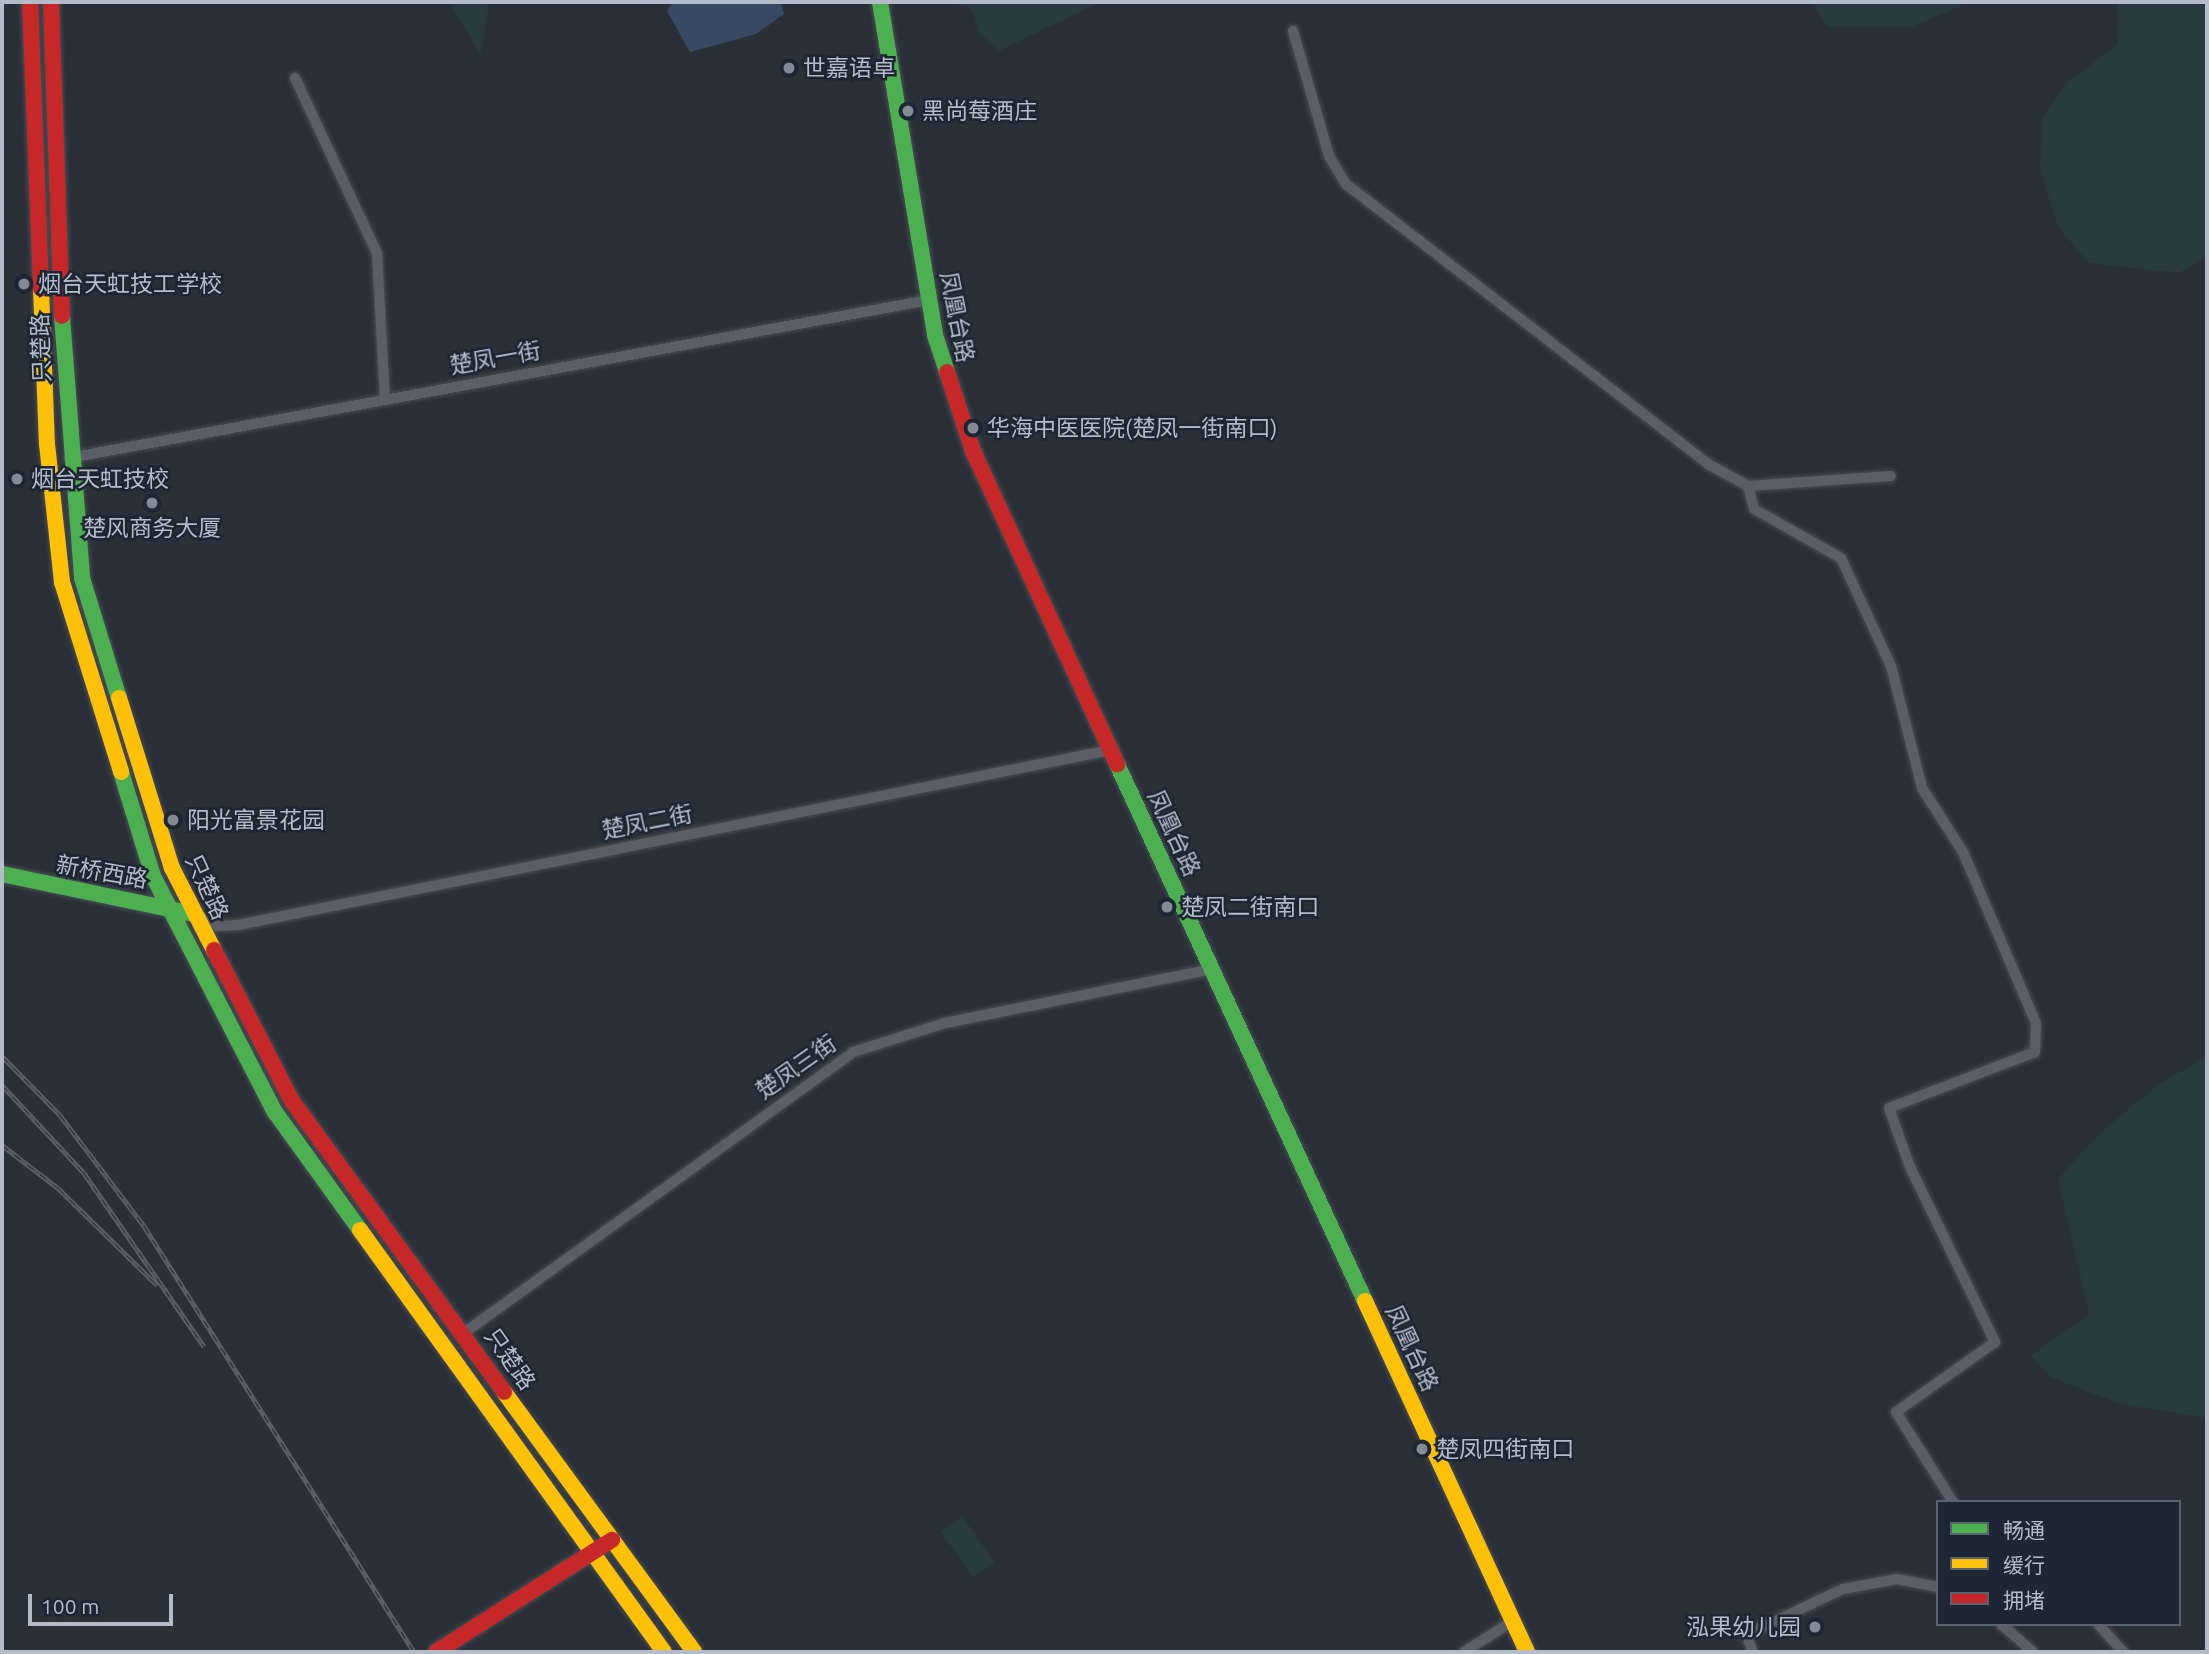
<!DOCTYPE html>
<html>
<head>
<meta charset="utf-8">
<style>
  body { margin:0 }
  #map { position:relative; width:2209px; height:1654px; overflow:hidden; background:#2a3038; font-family:Ubuntu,"Noto Sans SC",sans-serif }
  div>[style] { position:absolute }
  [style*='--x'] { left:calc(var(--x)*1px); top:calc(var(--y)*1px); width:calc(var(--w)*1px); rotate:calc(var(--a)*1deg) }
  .green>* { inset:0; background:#273a3e }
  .water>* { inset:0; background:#384963 }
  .roads { filter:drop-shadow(0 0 2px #484c53) drop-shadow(0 0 2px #484c53) }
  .street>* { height:10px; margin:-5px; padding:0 5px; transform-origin:5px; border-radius:5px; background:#5a5e66 }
  .fast>* { height:16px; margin:-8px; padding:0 8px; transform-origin:8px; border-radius:8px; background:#4caf50 }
  .slow>* { height:16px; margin:-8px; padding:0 8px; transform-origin:8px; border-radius:8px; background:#ffc107 }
  .jam>* { height:16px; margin:-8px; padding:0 8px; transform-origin:8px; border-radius:8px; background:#c62828 }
  .rail>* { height:5px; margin-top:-2.5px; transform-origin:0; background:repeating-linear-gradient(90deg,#1d2633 0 8px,#595d64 0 16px); box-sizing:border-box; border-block:2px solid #595d64 }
  .dots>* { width:19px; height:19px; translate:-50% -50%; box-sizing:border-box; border:4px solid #1d2633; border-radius:50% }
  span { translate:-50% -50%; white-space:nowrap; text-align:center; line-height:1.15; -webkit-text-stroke:5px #1d2633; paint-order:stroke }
  .poi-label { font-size:23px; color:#b4bcc9 }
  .left { translate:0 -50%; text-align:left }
  .right { translate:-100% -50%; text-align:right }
  .street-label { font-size:23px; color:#b4bcc9 }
  .frame { position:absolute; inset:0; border:4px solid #b4bcc9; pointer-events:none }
  .legend { position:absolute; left:1936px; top:1500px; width:245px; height:126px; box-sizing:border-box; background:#1d2633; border:2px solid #59626f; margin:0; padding:9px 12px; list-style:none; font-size:21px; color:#b4bcc9 }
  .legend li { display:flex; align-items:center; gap:14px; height:35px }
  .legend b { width:35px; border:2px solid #59626f }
  .scale { position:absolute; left:28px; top:1594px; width:145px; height:32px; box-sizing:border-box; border:4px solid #b4bcc9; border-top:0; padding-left:9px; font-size:21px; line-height:24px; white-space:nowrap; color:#b4bcc9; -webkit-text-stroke:5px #1d2633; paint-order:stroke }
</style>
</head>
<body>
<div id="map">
  <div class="green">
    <i style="clip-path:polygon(449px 2px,489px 2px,481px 55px)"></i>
    <i style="clip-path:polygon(943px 2px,1100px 2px,999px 51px,980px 33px,971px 8px)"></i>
    <i style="clip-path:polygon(1812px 2px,1970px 2px,1911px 27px,1828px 27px)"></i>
    <i style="clip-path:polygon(2118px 2px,2207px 2px,2207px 255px,2179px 273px,2089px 263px,2058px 227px,2040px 169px,2043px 117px,2068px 82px,2117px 45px)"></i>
    <i style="clip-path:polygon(2207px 1057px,2207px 1418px,2120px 1404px,2050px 1377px,2031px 1356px,2089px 1314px,2058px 1179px,2097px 1136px,2160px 1083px)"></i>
    <i style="clip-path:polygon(963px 1517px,995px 1563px,973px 1578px,941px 1532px)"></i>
  </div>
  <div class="water">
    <i style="clip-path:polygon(672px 2px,780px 2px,784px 14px,756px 34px,690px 52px,667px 11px)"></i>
  </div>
  <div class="roads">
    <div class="street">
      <i style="--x:1293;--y:31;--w:130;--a:73.9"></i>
      <i style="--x:1329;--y:156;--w:33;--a:59"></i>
      <i style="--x:1346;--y:184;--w:458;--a:37.7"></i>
      <i style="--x:1708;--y:464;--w:46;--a:28.8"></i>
      <i style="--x:1748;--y:486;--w:143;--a:-4"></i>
      <i style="--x:295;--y:78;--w:193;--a:64.9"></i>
      <i style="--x:377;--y:253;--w:147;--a:86.9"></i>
      <i style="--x:69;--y:458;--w:874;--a:-10.41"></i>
      <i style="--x:1748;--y:486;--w:24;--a:75"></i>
      <i style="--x:1754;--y:509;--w:100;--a:29.4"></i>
      <i style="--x:1841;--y:558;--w:119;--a:65.2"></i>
      <i style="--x:1891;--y:666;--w:126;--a:75.7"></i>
      <i style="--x:1922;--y:788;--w:76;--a:57.4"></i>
      <i style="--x:1963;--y:852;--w:186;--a:66.9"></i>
      <i style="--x:2036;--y:1023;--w:29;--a:92"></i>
      <i style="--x:2035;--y:1052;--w:156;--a:159"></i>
      <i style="--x:1889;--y:1108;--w:63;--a:70.4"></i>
      <i style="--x:1910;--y:1167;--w:195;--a:64.1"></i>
      <i style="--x:1995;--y:1342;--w:121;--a:144.7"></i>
      <i style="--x:1896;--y:1412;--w:107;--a:57.7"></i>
      <i style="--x:199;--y:916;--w:21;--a:29"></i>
      <i style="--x:217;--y:926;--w:21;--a:-3"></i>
      <i style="--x:238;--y:925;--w:890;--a:-11.34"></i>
      <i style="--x:464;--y:1333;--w:480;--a:-35.8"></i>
      <i style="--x:853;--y:1052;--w:96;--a:-17.5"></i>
      <i style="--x:945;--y:1023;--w:272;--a:-11.4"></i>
      <i style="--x:2001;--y:1624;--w:43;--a:41.2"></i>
      <i style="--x:2098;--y:1624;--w:38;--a:48"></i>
      <i style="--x:1464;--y:1652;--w:58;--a:-32.3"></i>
      <i style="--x:1753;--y:1652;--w:18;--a:-112"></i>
      <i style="--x:1746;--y:1635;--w:107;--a:-25.4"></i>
      <i style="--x:1843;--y:1589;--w:55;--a:-10.5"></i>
      <i style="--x:1897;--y:1579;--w:42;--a:11"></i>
    </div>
    <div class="fast">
      <i style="--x:880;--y:2;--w:338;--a:80.6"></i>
      <i style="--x:935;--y:335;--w:39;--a:72"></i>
      <i style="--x:62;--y:316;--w:263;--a:85.6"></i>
      <i style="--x:82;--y:578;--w:126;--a:72.9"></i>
      <i style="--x:1117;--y:764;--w:592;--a:65.21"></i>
      <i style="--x:121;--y:772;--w:109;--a:72.9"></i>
      <i style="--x:153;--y:876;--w:266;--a:62.7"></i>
      <i style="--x:275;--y:1112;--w:145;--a:54.2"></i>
      <i style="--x:2;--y:874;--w:196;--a:11.8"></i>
    </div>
    <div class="slow">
      <i style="--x:41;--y:289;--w:155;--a:87.8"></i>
      <i style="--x:47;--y:444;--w:139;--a:83.8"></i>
      <i style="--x:62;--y:582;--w:199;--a:72.7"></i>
      <i style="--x:119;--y:698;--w:178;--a:72.7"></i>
      <i style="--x:172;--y:868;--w:92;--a:62.9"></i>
      <i style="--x:360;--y:1230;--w:520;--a:54.23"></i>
      <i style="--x:1365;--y:1301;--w:387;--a:65.2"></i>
      <i style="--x:504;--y:1392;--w:322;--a:53.8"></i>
    </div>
    <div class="jam">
      <i style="--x:30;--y:2;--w:287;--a:87.8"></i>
      <i style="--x:51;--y:2;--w:314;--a:88"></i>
      <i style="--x:947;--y:372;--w:83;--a:71.8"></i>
      <i style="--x:973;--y:451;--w:345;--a:65.3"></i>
      <i style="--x:214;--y:950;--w:170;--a:62.7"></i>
      <i style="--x:292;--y:1101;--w:360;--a:53.9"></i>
      <i style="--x:436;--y:1652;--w:209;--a:-32.5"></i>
    </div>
  </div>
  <div class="rail">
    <i style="--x:2;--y:1056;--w:83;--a:45.5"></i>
    <i style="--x:60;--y:1115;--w:139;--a:52.9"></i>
    <i style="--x:144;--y:1226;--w:504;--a:57.63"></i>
    <i style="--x:2;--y:1085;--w:120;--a:47"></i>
    <i style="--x:84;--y:1173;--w:211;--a:55.3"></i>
    <i style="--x:2;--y:1145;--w:71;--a:37.5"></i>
    <i style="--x:58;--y:1188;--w:139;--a:44.4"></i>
  </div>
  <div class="dots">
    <i style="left:789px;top:68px;background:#848b96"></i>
    <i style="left:908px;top:111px;background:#848b96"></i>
    <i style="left:24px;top:284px;background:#848b96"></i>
    <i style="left:973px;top:428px;background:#848b96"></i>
    <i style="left:17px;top:479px;background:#848b96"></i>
    <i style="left:152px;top:503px;background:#848b96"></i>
    <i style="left:173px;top:820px;background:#848b96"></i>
    <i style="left:1167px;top:907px;background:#848b96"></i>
    <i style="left:1422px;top:1449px;background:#848b96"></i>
    <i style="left:1815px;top:1627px;background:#848b96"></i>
  </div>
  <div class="poi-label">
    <span class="left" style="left:803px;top:68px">世嘉语卓</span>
    <span class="left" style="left:922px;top:111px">黑尚莓酒庄</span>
    <span class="left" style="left:38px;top:284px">烟台天虹技工学校</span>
    <span class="left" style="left:987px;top:428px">华海中医医院(楚凤一街南口)</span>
    <span class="left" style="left:31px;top:479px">烟台天虹技校</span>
    <span style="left:152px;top:528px">楚风商务大厦</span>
    <span class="left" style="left:187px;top:820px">阳光富景花园</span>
    <span class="left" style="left:1181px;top:907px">楚凤二街南口</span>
    <span class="left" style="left:1436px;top:1449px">楚凤四街南口</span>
    <span class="right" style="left:1801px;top:1627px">泓果幼儿园</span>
  </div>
  <div class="street-label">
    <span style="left:957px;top:317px;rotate:79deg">凤凰台路</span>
    <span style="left:41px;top:348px;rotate:-92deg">只楚路</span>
    <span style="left:495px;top:358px;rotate:-10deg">楚凤一街</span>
    <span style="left:647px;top:822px;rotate:-11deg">楚凤二街</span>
    <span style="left:1174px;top:833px;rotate:65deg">凤凰台路</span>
    <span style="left:102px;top:872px;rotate:10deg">新桥西路</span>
    <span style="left:207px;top:887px;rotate:65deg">只楚路</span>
    <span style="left:796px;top:1067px;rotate:-35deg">楚凤三街</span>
    <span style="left:1412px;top:1348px;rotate:65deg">凤凰台路</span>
    <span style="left:510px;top:1359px;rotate:55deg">只楚路</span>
  </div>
  <div class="frame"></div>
  <ul class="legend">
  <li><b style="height:9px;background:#4caf50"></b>畅通</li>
  <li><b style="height:9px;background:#ffc107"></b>缓行</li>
  <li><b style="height:9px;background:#c62828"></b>拥堵</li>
  </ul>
  <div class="scale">100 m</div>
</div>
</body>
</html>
